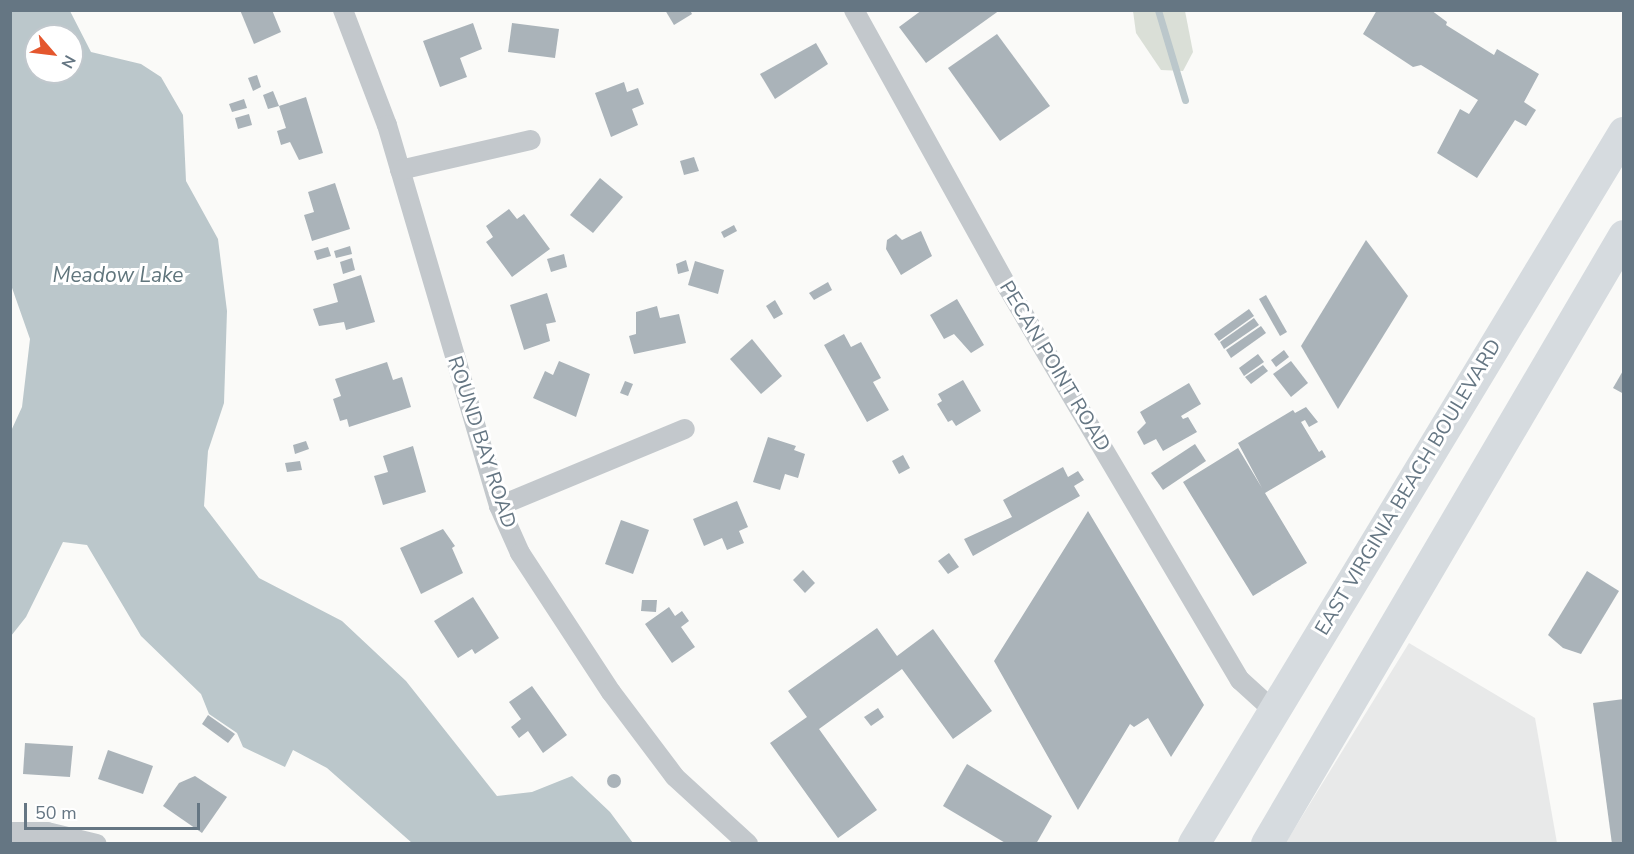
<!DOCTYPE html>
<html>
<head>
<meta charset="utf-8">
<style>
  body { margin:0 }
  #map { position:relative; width:1634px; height:854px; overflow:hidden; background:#fafaf8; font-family:"Nunito Sans",sans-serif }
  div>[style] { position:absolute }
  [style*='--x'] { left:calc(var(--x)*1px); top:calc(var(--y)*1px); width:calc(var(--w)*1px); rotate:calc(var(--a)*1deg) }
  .built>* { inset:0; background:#e8e9e9 }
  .green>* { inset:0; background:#dadfd7 }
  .water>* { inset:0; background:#bbc7cb }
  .stream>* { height:7px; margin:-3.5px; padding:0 3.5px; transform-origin:3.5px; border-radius:3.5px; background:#bbc7cb }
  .building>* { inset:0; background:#aab3b9 }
  .round { border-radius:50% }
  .minor>* { height:20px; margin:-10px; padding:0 10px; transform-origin:10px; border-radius:10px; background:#c3c8cc }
  .primary>* { height:32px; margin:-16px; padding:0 16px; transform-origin:16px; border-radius:16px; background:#d6dbdf }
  span { translate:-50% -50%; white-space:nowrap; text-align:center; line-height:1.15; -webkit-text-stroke:6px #fff; paint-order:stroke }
  .street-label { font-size:20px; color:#657683 }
  .water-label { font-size:21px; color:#60757c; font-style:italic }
  .frame { position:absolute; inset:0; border:12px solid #657683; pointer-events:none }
  .north { position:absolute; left:24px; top:24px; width:60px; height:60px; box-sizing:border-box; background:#fff; border:2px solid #c1c8cd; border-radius:50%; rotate:118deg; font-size:16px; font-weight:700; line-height:24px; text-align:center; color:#657683 }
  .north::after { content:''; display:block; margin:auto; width:21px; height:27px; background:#e4572e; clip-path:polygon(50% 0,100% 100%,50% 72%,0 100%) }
  .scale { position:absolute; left:24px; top:803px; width:176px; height:27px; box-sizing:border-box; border:3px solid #657683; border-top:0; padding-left:8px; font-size:18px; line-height:21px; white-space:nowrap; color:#657683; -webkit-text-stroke:4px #fff; paint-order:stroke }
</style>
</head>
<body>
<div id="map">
  <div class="built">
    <i style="clip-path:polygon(1409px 643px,1535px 718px,1557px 843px,1285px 844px)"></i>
  </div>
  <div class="green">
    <i style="clip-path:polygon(1133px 11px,1185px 11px,1193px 52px,1183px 71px,1161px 70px,1136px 33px)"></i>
  </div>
  <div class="water">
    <i style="clip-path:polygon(evenodd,11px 10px,70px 11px,91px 52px,141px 64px,161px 77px,183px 115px,186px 181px,218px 239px,227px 311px,224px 403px,208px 451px,204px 506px,259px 578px,342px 621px,406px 681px,497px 796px,532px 792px,572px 776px,610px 812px,633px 843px,412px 843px,327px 768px,293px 750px,285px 767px,243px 747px,237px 733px,209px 714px,201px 694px,141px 636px,87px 545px,63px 542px,26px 617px,11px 636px,11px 431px,22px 407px,30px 339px,11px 285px,11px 10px,36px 36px,72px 36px,72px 72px,36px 72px,36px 36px)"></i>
  </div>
  <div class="stream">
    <i style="--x:1158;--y:10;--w:94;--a:73.3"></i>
  </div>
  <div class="building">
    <i style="clip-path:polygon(240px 10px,272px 10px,281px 32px,254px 44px)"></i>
    <i style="clip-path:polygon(665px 10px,690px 10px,692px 14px,674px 25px)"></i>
    <i style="clip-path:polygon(922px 10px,1000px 10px,926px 63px,899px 27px)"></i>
    <i style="clip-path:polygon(1377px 10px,1431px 10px,1447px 22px,1446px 25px,1494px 55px,1497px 49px,1539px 74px,1524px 102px,1536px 110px,1526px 126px,1515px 120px,1477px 178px,1437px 153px,1460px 109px,1469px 114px,1478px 100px,1421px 65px,1413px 67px,1363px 34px)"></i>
    <i style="clip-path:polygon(473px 23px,482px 49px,460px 58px,467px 77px,440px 87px,423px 41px)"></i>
    <i style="clip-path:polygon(512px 23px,559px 29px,555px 58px,508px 52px)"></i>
    <i style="clip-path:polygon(997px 34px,1050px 106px,1000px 141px,948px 68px)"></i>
    <i style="clip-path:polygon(816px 43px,828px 64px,775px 99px,760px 74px)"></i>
    <i style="clip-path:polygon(257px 75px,261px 87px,253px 91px,248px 78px)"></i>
    <i style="clip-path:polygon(624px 82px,627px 92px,638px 88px,644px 104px,632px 109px,638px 125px,611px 137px,595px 93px)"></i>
    <i style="clip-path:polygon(273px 91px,279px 106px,268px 109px,263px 95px)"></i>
    <i style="clip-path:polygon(306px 97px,323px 153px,299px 160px,290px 142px,281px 145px,277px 131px,286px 128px,279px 106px)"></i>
    <i style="clip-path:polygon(244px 99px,247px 108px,232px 112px,229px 104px)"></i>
    <i style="clip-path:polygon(249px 114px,252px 125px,238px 129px,235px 118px)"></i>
    <i style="clip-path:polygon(694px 157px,699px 171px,684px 175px,680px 161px)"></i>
    <i style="clip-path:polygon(600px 178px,623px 197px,593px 233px,570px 215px)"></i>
    <i style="clip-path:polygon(335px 183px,350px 229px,312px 241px,304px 215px,314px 212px,308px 192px)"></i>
    <i style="clip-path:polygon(509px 209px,517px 219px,524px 214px,550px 249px,512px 277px,486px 242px,493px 237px,486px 226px)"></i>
    <i style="clip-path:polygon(734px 225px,737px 231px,724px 238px,721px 232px)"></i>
    <i style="clip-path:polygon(921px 231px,932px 256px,901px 275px,886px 249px,887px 240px,896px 234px,902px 240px)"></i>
    <i style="clip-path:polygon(1366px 240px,1408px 296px,1338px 409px,1301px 346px)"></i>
    <i style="clip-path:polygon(350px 246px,352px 254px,336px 258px,334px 251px)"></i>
    <i style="clip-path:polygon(328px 247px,331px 256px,317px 260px,314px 251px)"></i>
    <i style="clip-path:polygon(564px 254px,567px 267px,551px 272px,547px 259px)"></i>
    <i style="clip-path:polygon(352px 258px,355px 270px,343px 274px,340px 262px)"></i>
    <i style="clip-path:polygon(686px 260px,689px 271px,678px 274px,676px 264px)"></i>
    <i style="clip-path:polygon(695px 261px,724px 270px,718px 294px,688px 285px)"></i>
    <i style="clip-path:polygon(361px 275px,375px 322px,346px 330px,344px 322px,319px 326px,313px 309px,338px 302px,333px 284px)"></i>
    <i style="clip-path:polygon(828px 282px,832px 290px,814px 300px,809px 293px)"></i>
    <i style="clip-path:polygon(547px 293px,556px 322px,546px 324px,550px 341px,524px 350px,510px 305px)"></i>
    <i style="clip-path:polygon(1266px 295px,1287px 332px,1280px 336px,1259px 299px)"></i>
    <i style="clip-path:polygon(957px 299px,984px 345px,971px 353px,954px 334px,944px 339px,930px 315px)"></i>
    <i style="clip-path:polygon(775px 300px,783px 314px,774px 319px,766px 306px)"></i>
    <i style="clip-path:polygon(657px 306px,660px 318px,679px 314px,686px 343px,634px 354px,629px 336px,636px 334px,636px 312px)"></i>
    <i style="clip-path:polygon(1249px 309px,1254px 316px,1219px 341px,1214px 334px)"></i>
    <i style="clip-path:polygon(1254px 318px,1259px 325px,1224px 349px,1220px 342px)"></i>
    <i style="clip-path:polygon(1261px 326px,1266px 333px,1231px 358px,1226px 350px)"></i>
    <i style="clip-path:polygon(844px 334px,851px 347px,861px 342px,881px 378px,873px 382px,889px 410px,867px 422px,824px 345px)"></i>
    <i style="clip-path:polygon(752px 339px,782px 376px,761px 394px,730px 359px)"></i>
    <i style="clip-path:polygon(1284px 350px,1289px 357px,1276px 367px,1271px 360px)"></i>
    <i style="clip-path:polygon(1258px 354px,1264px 362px,1244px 376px,1239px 368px)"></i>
    <i style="clip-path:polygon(559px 361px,590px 374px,576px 417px,533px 398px,545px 371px,553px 375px)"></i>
    <i style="clip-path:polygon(1291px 361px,1308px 383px,1291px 397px,1273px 374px)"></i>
    <i style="clip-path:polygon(387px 362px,393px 380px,402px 377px,411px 407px,349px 427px,347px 419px,340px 421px,333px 399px,341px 396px,335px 379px)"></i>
    <i style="clip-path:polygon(1263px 365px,1268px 371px,1251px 384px,1245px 377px)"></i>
    <i style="clip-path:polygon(1624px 369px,1624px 394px,1613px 388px)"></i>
    <i style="clip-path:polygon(963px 380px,981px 411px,956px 426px,952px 420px,948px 422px,937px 404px,942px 401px,938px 394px)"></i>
    <i style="clip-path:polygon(625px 381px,633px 384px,628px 396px,620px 393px)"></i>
    <i style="clip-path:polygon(1189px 383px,1201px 404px,1181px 416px,1183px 419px,1188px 417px,1197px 432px,1163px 451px,1156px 439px,1144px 445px,1137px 432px,1146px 423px,1140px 412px)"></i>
    <i style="clip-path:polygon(1306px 407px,1318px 422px,1309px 427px,1305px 420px,1301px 422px,1319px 452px,1322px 450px,1326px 457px,1265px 493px,1307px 563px,1253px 596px,1183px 482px,1238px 448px,1262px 488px,1238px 443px,1293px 410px,1295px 413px)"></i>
    <i style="clip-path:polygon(768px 437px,796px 446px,794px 450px,805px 454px,798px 478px,785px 474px,780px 490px,753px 482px)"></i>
    <i style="clip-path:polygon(306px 441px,309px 449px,295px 454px,293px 445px)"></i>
    <i style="clip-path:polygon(1195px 444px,1206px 461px,1163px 490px,1151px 473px)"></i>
    <i style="clip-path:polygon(413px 446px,426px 492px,383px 505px,374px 476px,388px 472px,383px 456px)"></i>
    <i style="clip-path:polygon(903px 455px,910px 468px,899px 474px,892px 461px)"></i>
    <i style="clip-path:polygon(300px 461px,302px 470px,287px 472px,285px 463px)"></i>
    <i style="clip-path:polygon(1063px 467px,1068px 477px,1078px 471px,1084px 480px,1074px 486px,1080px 496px,973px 556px,964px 539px,1012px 517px,1003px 500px)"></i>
    <i style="clip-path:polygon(737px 501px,748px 527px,739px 531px,744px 543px,727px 550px,722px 538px,704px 546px,693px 519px)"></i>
    <i style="clip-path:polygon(1088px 511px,1204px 705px,1171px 757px,1148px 718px,1134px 727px,1130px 724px,1078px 810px,994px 661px)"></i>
    <i style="clip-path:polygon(621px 520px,649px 530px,633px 574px,605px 564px)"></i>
    <i style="clip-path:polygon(443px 529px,455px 546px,452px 548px,463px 573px,421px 594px,400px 548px)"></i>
    <i style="clip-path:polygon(949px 553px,959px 567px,948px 574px,938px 561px)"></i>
    <i style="clip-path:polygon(803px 570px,815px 583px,805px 593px,793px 580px)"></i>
    <i style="clip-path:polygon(1587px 571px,1619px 591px,1581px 654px,1563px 648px,1548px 635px)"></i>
    <i style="clip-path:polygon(473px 597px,499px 638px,475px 654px,472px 649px,458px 658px,434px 621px)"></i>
    <i style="clip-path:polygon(642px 600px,657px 600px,656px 612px,641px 611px)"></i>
    <i style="clip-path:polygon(669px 607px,675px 616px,682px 611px,689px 621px,681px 627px,695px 647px,672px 663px,645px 624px)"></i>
    <i style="clip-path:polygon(877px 628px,897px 656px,933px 629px,992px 711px,953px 739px,902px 669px,819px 729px,877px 810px,838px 838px,770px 743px,807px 717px,788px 691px)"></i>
    <i style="clip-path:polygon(532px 686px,567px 735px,543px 753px,528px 731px,519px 738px,511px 727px,521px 719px,509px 702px)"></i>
    <i style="clip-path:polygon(1624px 699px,1624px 844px,1612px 844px,1593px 703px)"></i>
    <i style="clip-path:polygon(878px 708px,884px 717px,871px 726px,864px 717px)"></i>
    <i style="clip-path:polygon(208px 715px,235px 734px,228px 743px,202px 724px)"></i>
    <i style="clip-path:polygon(25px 743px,73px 746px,70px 777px,23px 774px)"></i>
    <i style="clip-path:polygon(108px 750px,153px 766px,143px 794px,98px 779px)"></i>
    <i style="clip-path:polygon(967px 764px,1052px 816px,1036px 844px,1007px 844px,943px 806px)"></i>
    <i class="round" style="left:607px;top:774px;width:14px;height:14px"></i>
    <i style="clip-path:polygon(195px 776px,227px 797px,202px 833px,163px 806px,179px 783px)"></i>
  </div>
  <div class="minor">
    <i style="--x:343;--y:10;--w:123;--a:69.1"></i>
    <i style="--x:387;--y:125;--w:397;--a:73.6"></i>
    <i style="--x:499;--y:506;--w:51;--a:65.9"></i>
    <i style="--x:520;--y:553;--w:166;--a:56.8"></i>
    <i style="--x:611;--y:692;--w:106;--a:53"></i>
    <i style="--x:675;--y:777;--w:99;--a:42.5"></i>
    <i style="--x:854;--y:10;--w:318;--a:61"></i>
    <i style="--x:1008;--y:288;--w:456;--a:59.4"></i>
    <i style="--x:1240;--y:680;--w:45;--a:42.3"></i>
    <i style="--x:400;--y:170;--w:134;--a:-12.9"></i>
    <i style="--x:499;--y:506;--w:201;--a:-22.5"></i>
    <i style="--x:10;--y:832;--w:37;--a:0"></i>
    <i style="--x:47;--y:832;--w:51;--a:13.5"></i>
  </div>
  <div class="primary">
    <i style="--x:1194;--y:844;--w:831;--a:-58.84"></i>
    <i style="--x:1267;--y:844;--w:705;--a:-59.58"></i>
  </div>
  <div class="street-label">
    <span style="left:1055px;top:366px;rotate:59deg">PECAN POINT ROAD</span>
    <span style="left:482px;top:442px;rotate:72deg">ROUND BAY ROAD</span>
    <span style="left:1408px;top:487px;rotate:-59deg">EAST VIRGINIA BEACH BOULEVARD</span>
  </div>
  <div class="water-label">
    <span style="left:118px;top:275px">Meadow Lake</span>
  </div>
  <div class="frame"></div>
  <div class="north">N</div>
  <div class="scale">50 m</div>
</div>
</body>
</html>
